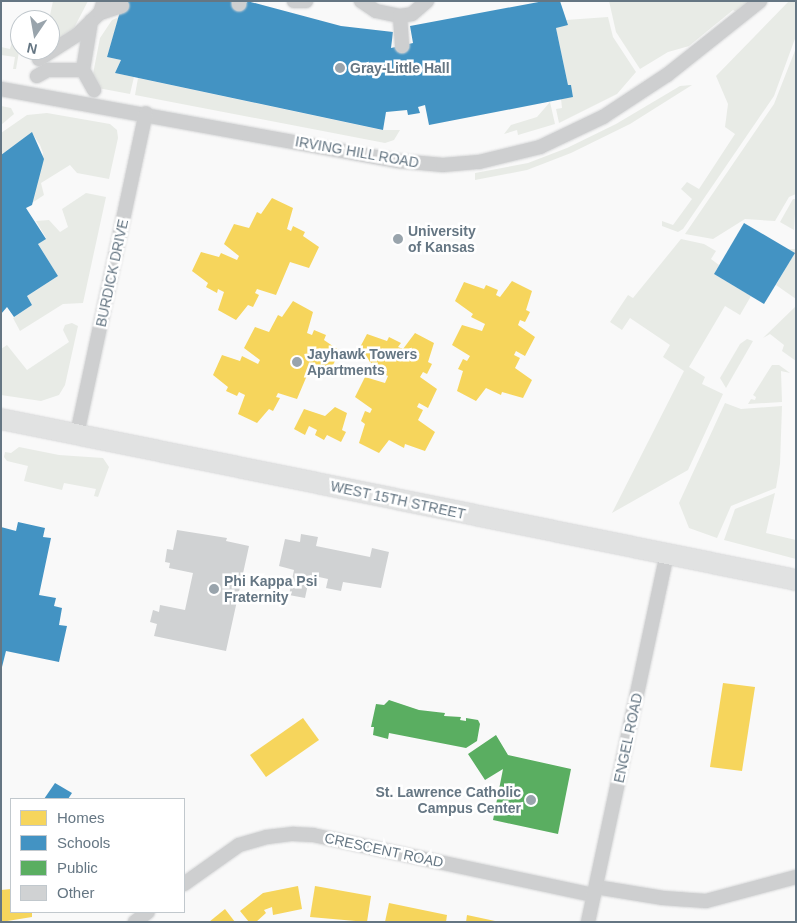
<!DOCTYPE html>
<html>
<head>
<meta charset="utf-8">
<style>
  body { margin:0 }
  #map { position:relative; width:797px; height:923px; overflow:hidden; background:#f9f9f9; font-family:Helvetica,sans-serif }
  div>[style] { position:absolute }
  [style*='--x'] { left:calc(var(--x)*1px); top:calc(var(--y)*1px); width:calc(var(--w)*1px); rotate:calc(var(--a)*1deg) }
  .green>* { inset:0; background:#e8ebe6 }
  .homes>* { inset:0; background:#f6d55c }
  .schools>* { inset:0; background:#4393c3 }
  .public>* { inset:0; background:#5aae61 }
  .building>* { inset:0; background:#d0d2d3 }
  .roads { filter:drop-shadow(0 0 1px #d5d6d7) drop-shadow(0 0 1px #d5d6d7) }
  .street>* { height:14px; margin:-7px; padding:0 7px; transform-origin:7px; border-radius:7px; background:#cecfd0 }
  .secondary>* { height:20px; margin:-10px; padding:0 10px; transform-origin:10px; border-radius:10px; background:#e1e2e2 }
  .dots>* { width:14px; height:14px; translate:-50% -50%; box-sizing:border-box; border:2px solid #fff; border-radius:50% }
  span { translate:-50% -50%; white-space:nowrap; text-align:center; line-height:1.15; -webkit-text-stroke:5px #fff; paint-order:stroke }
  .poi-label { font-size:14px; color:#657683; font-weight:700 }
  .left { translate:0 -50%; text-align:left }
  .right { translate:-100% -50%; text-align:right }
  .street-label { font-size:14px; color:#657683 }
  .frame { position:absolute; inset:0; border:2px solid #657683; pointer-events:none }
  .legend { position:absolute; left:10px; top:798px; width:175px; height:115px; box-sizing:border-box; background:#fff; border:1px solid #c1c8cd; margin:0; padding:6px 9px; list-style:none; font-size:15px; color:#657683 }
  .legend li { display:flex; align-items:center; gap:10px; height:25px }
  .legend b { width:25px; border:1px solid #c1c8cd }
  .north { position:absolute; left:10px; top:10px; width:50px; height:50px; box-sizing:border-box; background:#fff; border:1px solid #c1c8cd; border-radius:50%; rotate:192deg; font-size:14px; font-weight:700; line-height:20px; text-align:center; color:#657683 }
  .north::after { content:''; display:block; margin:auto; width:18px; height:22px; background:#99a4ac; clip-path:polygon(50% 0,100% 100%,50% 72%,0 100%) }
</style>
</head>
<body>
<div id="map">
  <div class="green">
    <i style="clip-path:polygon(53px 1px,88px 1px,73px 30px,50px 48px,49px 20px)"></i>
    <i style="clip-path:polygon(609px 1px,749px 1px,737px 12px,733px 10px,689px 46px,668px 52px,640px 69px,616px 32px)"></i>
    <i style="clip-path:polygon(789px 1px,796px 1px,796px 36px,774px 96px,683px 229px,678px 232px,662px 226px,662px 221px,673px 225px,692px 199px,681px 189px,687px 182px,699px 189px,735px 134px,725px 127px,728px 104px,716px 76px)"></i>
    <i style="clip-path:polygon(119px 17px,107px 57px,121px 60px,115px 73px,134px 77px,130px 94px,98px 88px,92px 79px,100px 38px,112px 20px)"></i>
    <i style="clip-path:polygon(608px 17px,613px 37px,636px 72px,617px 94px,559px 123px,556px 109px,562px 108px,561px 99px,573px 96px,571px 85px,568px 85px,556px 28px,566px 20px)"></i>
    <i style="clip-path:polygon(13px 39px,19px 39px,20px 46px,16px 69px,13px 69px,15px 57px,1px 55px,1px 47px,10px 49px)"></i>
    <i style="clip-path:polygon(796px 48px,796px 194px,789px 197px,775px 221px,745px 219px,713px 239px,685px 234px,774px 104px)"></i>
    <i style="clip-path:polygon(138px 78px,382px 130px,400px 130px,394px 140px,385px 143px,135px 95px)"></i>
    <i style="clip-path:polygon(692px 85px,630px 124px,571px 153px,527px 170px,475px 180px,475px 173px,528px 163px,567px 148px,616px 124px,680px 86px)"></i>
    <i style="clip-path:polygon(550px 102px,555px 124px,518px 135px,517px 130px,504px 134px,511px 125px,537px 117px)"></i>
    <i style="clip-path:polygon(1px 106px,11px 108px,14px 114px,1px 125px)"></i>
    <i style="clip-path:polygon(47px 113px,110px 124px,117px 130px,118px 138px,109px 179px,77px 173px,70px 165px,41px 183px,44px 195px,32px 203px,43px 153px,40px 145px,32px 133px,1px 155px,1px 133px,27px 115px)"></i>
    <i style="clip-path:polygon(86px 193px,106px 197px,83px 303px,63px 304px,20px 331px,13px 318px,32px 305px,27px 296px,58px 276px,38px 244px,46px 238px,36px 221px,49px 220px,60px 232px,68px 227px,62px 209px)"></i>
    <i style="clip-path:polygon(793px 199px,796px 199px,794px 230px,780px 222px)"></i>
    <i style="clip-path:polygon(681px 239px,704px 244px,716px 251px,711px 259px,719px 265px,714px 274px,751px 296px,740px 315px,725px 306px,689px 367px,705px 377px,702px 384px,723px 394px,688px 470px,612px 513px,684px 371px,663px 357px,670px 345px,630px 318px,622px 330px,610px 322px,628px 295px,633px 298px)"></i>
    <i style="clip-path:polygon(788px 249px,796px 249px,796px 299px,776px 285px,794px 254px)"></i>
    <i style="clip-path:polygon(796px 306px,796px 361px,782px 351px,784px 345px,770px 334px,763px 338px)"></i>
    <i style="clip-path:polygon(72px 323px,78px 326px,65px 385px,59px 395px,41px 401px,1px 395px,1px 349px,7px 345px,27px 370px,69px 342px,63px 330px,65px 325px)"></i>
    <i style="clip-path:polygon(747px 339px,753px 341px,726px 388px,720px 378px,740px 344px)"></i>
    <i style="clip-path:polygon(772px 365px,779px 365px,790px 373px,781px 371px,782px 402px,748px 404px,751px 399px,755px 400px,756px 397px,753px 395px)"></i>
    <i style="clip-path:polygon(725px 403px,741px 409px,782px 406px,780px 464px,776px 488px,731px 506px,717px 538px,689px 528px,679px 503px)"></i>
    <i style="clip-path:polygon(19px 447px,59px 455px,103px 458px,109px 467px,98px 497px,94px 496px,96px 489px,64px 483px,62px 490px,24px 481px,28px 466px,7px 461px,4px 457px,5px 452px,11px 453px)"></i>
    <i style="clip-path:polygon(775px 493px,766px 533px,796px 540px,796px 559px,724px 540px,735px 509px)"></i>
  </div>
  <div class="homes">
    <i style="clip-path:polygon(272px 198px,293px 208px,287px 229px,291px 231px,293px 226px,305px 232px,303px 236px,319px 247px,309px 268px,290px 262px,276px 295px,257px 289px,255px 293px,259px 295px,253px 307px,248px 305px,236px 320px,218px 310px,224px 292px,218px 289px,217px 293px,206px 287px,208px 283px,192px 271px,201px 252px,219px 257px,221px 253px,237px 260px,239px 256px,224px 244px,234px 224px,249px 228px,257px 212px,261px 214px)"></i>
    <i style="clip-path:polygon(512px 281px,532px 291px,526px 310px,530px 312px,525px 322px,520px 320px,518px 325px,535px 337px,525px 356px,516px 351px,514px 355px,520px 358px,515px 368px,532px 380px,523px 398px,502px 392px,501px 395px,486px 388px,476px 401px,457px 391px,463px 371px,458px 369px,463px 359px,467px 361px,470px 356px,452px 345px,462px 325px,482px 331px,485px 324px,471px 317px,473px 314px,455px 301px,464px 282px,484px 289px,486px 285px,498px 290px,496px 295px,500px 297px)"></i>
    <i style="clip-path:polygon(293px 301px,313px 312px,307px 333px,312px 335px,314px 330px,326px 335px,324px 340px,340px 351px,330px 371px,311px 366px,297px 399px,278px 393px,276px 397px,280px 398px,273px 411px,269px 409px,257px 423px,238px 414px,245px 395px,239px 392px,237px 396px,226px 391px,228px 387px,213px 375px,222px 355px,240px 361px,242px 356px,258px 364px,260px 360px,244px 348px,255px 327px,269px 332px,278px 315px,282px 317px)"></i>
    <i style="clip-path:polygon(415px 333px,434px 343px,428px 362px,432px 364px,427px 374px,423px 372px,420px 377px,437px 389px,428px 408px,419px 403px,417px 407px,423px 410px,418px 420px,435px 432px,425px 451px,405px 444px,404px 448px,389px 440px,379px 453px,359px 443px,365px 424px,361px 421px,365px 411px,370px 413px,372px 409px,355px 397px,365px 377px,385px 383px,388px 376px,374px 369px,376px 366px,357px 353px,367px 334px,387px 341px,389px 337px,401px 343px,398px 347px,403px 349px)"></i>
    <i style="clip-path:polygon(335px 407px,347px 413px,342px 430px,346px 432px,341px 442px,327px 435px,324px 440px,315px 435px,317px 430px,309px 426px,305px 435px,294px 429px,304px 409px,325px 416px)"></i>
    <i style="clip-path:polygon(723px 683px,755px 687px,742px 771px,710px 767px)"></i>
    <i style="clip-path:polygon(303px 718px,319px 740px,266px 777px,250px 755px)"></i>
    <i style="clip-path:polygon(298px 886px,302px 909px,273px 915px,272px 907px,264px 910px,266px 913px,256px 922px,249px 922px,240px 911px,263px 893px)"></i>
    <i style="clip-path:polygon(315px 886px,371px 896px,367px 922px,310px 917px)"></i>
    <i style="clip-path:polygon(11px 889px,11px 912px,32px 912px,32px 917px,1px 922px,1px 890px)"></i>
    <i style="clip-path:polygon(389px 903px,447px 915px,446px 922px,385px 922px)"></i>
    <i style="clip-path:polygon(225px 909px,235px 922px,209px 922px)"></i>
    <i style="clip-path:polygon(467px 915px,495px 921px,494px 922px,466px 922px)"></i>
  </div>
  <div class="schools">
    <i style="clip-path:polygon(123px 1px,232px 1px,245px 6px,247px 1px,341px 26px,393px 32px,391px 48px,413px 43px,410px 26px,544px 1px,560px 1px,568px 25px,556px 28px,568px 85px,571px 85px,573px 97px,429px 125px,425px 105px,418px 107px,420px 113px,408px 115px,407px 110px,386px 112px,383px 130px,115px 73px,121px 60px,107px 57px)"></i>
    <i style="clip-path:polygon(32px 132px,44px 159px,32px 205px,26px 208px,46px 239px,38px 244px,58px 276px,27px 296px,32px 305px,14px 317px,7px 307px,1px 314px,1px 155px)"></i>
    <i style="clip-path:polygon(744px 223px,795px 253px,764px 304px,714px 274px)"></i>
    <i style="clip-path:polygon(18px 522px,45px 528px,43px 537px,51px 538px,39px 595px,56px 598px,54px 606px,62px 608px,59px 625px,67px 626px,59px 662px,6px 651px,1px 671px,1px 527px,16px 531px)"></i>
    <i style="clip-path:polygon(55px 783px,72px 793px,68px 799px,44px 799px)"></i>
  </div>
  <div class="public">
    <i style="clip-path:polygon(389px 700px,419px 710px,445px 713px,444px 716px,461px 717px,460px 720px,466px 721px,466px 718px,478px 720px,480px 724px,477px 741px,466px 748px,389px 733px,388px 739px,373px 735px,374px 727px,371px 727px,376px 704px,384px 705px)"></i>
    <i style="clip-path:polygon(496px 735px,508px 755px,571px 769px,558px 834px,493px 820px,503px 769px,485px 780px,468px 754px)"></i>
  </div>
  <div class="building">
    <i style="clip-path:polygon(177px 530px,227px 538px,226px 541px,249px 546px,226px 651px,154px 636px,157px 624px,150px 622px,153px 610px,159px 612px,160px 605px,185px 610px,193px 573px,169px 568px,170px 563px,165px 562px,167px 549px,173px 550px)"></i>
    <i style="clip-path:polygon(301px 534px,318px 537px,316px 546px,370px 557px,372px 548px,389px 552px,381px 588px,343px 582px,341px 591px,326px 588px,328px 579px,310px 575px,305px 598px,289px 595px,294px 570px,279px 566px,285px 539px,300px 542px)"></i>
  </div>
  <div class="roads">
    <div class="street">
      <i style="--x:294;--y:1;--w:12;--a:0"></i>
      <i style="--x:361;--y:1;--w:18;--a:34"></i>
      <i style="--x:376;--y:11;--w:25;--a:12"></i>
      <i style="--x:400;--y:16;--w:12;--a:-9"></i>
      <i style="--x:412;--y:14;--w:20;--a:-41"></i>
      <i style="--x:239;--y:4;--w:3;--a:-90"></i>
      <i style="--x:100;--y:13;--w:23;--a:-18"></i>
      <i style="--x:400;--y:16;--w:30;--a:86"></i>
      <i style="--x:91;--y:21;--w:50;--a:99.3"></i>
      <i style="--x:83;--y:70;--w:23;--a:61"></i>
      <i style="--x:39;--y:59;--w:45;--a:-32.3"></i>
      <i style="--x:77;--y:35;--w:32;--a:-44"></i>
      <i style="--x:100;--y:13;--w:13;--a:-72"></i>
      <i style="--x:37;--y:76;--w:13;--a:-29"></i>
      <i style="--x:48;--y:70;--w:35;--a:0"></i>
      <i style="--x:1;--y:89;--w:404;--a:10.3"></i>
      <i style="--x:399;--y:161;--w:44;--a:5.2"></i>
      <i style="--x:443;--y:165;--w:36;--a:-5"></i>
      <i style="--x:479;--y:162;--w:63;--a:-13.8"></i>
      <i style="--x:540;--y:147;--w:70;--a:-25.5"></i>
      <i style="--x:603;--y:117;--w:77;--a:-33.3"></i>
      <i style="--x:667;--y:75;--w:119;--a:-38.5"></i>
      <i style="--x:77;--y:434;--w:328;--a:-77.9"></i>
      <i style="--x:184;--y:884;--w:67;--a:-35.3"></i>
      <i style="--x:239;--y:845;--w:29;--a:-16"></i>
      <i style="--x:267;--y:837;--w:26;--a:-7"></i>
      <i style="--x:293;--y:834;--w:20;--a:3"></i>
      <i style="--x:313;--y:835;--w:287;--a:12.1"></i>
      <i style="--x:596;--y:887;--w:68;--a:9.3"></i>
      <i style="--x:663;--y:898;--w:43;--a:4"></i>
      <i style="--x:706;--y:901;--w:93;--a:-14.9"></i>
      <i style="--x:135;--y:922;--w:16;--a:-38"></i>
      <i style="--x:588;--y:922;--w:375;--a:-77.9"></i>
    </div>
    <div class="secondary">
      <i style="--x:1;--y:419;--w:811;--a:11.45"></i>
    </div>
  </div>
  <div class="dots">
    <i style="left:340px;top:68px;background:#99a4ac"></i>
    <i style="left:398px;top:239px;background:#99a4ac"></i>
    <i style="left:297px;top:362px;background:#99a4ac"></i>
    <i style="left:214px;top:589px;background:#99a4ac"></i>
    <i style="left:531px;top:800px;background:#99a4ac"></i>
  </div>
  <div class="poi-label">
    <span class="left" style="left:350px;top:68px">Gray-Little Hall</span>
    <span class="left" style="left:408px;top:239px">University<br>of Kansas</span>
    <span class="left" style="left:307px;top:362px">Jayhawk Towers<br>Apartments</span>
    <span class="left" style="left:224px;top:589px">Phi Kappa Psi<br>Fraternity</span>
    <span class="right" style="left:521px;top:800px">St. Lawrence Catholic<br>Campus Center</span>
  </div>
  <div class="street-label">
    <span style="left:357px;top:152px;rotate:10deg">IRVING HILL ROAD</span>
    <span style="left:112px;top:273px;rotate:-78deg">BURDICK DRIVE</span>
    <span style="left:398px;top:500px;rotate:12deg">WEST 15TH STREET</span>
    <span style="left:628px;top:738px;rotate:-78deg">ENGEL ROAD</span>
    <span style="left:384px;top:850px;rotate:12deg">CRESCENT ROAD</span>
  </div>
  <div class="frame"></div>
  <ul class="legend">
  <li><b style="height:14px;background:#f6d55c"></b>Homes</li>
  <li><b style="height:14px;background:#4393c3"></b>Schools</li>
  <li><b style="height:14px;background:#5aae61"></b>Public</li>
  <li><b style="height:14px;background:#d0d2d3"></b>Other</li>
  </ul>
  <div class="north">N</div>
</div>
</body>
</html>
